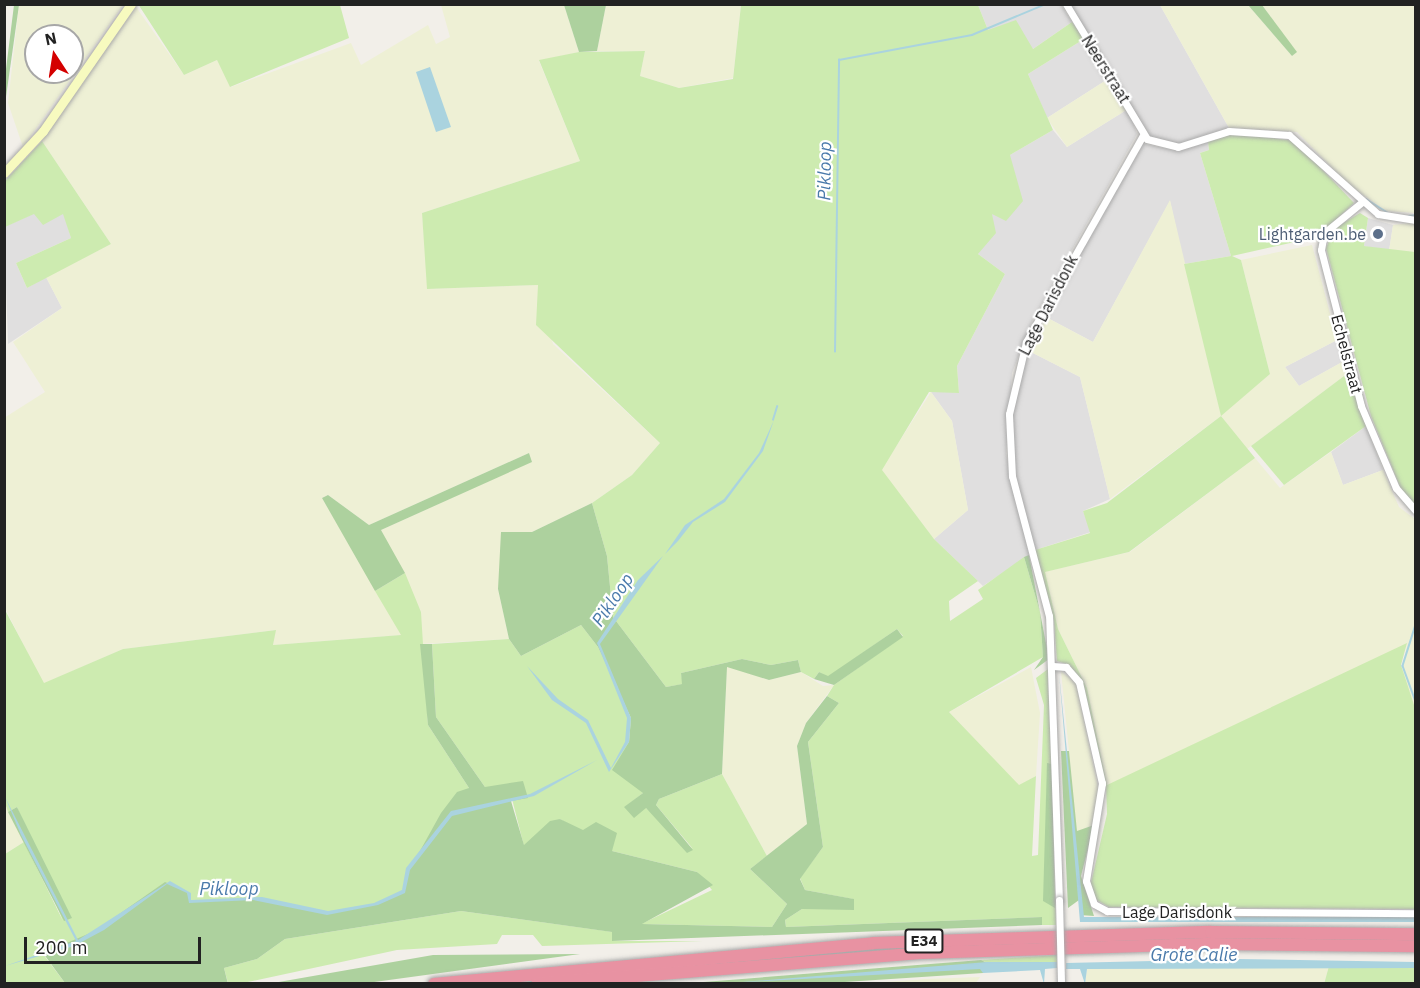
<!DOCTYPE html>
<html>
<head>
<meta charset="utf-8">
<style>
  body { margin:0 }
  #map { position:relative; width:1420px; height:988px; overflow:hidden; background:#f2efe9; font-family:"IBM Plex Sans",sans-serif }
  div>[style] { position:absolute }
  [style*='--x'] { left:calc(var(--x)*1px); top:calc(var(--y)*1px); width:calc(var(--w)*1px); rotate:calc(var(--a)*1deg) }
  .residential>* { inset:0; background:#e0dfdf }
  .farmland>* { inset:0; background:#eef0d5 }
  .grass>* { inset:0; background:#cdebb0 }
  .forest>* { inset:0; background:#add19e }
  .water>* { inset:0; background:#aad3df }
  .stream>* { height:1.5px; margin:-0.75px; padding:0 0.75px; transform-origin:0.75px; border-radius:0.75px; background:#aad3df }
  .roads { filter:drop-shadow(0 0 2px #a9a9a9) drop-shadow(0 0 2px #a9a9a9) }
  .street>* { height:7px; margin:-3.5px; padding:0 3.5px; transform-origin:3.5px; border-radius:3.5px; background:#fff }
  .secondary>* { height:9px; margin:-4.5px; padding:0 4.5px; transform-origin:4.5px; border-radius:4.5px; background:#f7fabf }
  .highway>* { height:12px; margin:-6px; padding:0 6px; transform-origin:6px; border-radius:6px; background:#e892a2 }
  .bridges { filter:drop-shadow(0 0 2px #a9a9a9) drop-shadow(0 0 2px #a9a9a9) }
  .street-bridge>* { height:7px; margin:-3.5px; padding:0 3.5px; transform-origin:3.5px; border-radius:3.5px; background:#fff }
  .dots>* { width:16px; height:16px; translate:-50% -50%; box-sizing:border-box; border:3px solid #fff; border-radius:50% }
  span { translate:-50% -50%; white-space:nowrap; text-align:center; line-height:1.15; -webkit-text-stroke:4.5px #fff; paint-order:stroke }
  .shield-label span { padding:2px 4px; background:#fff; border:2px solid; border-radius:4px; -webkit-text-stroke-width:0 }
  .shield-label { font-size:15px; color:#222; font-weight:700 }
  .street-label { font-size:16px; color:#222 }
  .service-label { font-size:16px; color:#4e5e75 }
  .right { translate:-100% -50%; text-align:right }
  .water-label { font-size:18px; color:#4a7aab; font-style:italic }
  .frame { position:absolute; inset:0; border:6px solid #222; pointer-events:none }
  .north { position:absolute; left:24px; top:24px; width:60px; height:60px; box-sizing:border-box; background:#fff; border:2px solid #a7a7a7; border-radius:50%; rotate:348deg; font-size:16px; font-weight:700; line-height:24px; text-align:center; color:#222 }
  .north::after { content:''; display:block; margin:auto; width:21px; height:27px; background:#d40000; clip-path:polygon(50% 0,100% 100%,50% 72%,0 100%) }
  .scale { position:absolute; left:24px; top:937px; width:177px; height:27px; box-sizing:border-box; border:3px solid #222; border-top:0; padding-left:8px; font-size:18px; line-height:21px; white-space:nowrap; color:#222; -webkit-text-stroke:4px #fff; paint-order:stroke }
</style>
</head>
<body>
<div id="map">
  <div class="residential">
    <i style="clip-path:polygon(978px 5px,1061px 5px,1072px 22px,1033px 49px,988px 30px)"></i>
    <i style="clip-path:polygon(1069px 5px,1160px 5px,1229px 128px,1176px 145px,1150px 136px)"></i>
    <i style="clip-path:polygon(1084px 39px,1108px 79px,1047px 118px,1028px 74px)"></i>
    <i style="clip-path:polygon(1128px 109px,1137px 134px,1032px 321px,1012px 373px,1006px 454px,1029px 555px,983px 586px,934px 539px,968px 510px,952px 421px,931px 392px,959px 392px,957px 366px,1005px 274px,978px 254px,1010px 155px,1053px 130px,1067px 147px)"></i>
    <i style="clip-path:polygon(1208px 141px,1209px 150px,1200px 153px,1231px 256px,1184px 264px,1170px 201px,1093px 342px,1042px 315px,1140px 143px,1178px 151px)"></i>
    <i style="clip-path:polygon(35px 213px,64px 214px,71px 238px,16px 263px,27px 288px,46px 277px,62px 308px,8px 344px,4px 227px)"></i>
    <i style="clip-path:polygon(1368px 218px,1393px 225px,1389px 251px,1364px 246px)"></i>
    <i style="clip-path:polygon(1337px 340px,1344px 361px,1299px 386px,1285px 367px)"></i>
    <i style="clip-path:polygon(1027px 350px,1080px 377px,1110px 499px,1083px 511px,1091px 532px,1035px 550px,1015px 474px,1012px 417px)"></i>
    <i style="clip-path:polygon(1366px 426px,1383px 470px,1343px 485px,1331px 452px)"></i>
  </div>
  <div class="farmland">
    <i style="clip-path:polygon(evenodd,19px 5px,123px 5px,23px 147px,8px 103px,19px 5px,36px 36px,72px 36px,72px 72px,36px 72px,36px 36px)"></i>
    <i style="clip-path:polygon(441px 5px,564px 5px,579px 52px,539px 61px,580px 161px,422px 213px,428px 289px,538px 285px,553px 344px,660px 443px,632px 475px,592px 503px,532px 532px,498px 589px,509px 639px,420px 644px,421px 612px,381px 530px,531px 462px,529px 453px,369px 525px,328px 495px,322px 498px,402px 635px,273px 645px,275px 630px,123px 649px,43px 684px,5px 608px,4px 418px,45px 392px,13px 342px,62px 308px,46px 277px,111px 244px,42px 141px,136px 7px,184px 75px,217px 60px,231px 87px,351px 43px,361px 65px,428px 25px,436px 44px,450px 37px)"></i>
    <i style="clip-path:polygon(606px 5px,741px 5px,733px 78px,679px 88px,640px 76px,645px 51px,597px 51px)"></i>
    <i style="clip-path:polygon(1160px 5px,1248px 5px,1292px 56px,1296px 52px,1262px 5px,1415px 5px,1415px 213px,1386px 211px,1349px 185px,1297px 132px,1229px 128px)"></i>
    <i style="clip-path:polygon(1108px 79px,1128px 109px,1067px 147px,1047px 118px)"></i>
    <i style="clip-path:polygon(1170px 200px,1221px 415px,1270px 374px,1241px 260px,1312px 245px,1337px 340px,1285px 367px,1299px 386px,1344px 361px,1348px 373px,1247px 449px,1221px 416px,1110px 499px,1080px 377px,1027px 350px,1042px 315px,1093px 342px)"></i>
    <i style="clip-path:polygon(1415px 222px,1415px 252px,1389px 251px,1393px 225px)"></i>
    <i style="clip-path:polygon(931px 392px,952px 421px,968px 510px,934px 539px,881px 470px)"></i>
    <i style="clip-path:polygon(1331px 452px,1343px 485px,1383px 470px,1399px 507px,1415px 519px,1415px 708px,1402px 672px,1407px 644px,1106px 786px,1087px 688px,1058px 629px,1044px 572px,1130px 552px,1255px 458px,1280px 488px)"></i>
    <i style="clip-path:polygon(727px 666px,769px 680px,801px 672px,823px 686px,834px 685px,806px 723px,797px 746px,807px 824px,767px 856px,722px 774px)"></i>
    <i style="clip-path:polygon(1031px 667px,1040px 713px,1036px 776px,1019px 786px,949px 712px)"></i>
    <i style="clip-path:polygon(1061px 671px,1076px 683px,1099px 792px,1094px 825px,1077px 832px)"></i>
    <i style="clip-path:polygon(4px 803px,24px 842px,5px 854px,4px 854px)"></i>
    <i style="clip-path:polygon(1329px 966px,1324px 983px,1085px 984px,1087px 969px)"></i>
    <i style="clip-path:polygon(980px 977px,976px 983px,858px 984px,927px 979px)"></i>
  </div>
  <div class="grass">
    <i style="clip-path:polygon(138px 4px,340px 5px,349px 38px,230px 87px,217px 60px,184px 75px)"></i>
    <i style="clip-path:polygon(741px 5px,978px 5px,988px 30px,1016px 20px,1033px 49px,1072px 22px,1084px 39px,1028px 74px,1053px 130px,1010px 155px,1023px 201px,1006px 221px,992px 214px,996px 233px,978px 254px,1005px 274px,957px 366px,959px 393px,929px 392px,882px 470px,934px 539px,978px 581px,949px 601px,950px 621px,983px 599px,978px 590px,1024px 557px,1040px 612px,1043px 657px,949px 712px,1019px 785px,1036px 776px,1032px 856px,1038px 855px,1044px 705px,1036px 678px,1048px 669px,1056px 925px,1042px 925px,1042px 917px,786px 927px,785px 920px,802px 909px,853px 899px,805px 890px,800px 878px,823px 847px,808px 742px,839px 703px,827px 696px,834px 685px,903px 636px,897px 629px,828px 677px,819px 672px,814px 679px,801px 672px,798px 660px,771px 665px,742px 659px,681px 673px,683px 684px,666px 687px,613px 617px,607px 556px,592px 503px,632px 475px,660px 443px,536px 325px,538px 285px,427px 289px,422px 213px,580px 161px,539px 60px,579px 52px,645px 51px,640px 76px,679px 88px,733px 79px)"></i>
    <i style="clip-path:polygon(1235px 133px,1295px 141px,1354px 203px,1317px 237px,1232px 256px,1241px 260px,1270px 374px,1221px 416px,1255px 458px,1129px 552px,1045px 572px,1058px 629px,1087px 688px,1107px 785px,1407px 643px,1401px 665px,1415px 708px,1415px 909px,1109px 907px,1095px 899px,1090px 887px,1107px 814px,1106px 786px,1082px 685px,1070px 665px,1057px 661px,1054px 622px,1035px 550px,1090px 533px,1083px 511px,1107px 503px,1221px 416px,1184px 264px,1231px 256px,1200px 153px,1209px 150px,1208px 141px)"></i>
    <i style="clip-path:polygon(42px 141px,111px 244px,27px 288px,16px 263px,71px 238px,63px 214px,43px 225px,34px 214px,5px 227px,5px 181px)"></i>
    <i style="clip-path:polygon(1360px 213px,1368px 218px,1364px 246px,1415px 252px,1415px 506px,1403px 494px,1371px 416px,1326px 248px,1335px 228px)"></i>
    <i style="clip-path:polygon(1348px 373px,1366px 426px,1284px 485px,1251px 446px)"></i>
    <i style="clip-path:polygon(405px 573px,421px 612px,428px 725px,469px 788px,405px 889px,373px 905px,336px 912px,95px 935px,43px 954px,65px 983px,5px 983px,5px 854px,24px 842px,63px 921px,17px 807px,8px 812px,5px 803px,4px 608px,44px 683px,123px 649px,276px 630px,273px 645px,401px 635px,375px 591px)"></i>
    <i style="clip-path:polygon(581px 625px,598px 647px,631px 718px,629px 742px,643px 793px,625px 807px,646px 808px,693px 849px,656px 805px,659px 799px,722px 774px,767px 856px,750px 869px,787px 904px,772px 927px,641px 924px,712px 890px,697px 872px,612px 851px,560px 819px,524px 846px,512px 799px,485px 787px,436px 717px,432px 644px,509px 639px,521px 656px)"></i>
    <i style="clip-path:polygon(461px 911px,613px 932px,613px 941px,703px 941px,542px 946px,533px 935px,502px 935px,497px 944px,397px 950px,243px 983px,228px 983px,224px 968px,257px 959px,285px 939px)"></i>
    <i style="clip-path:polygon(1057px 955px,1057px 962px,992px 965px,981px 960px)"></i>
    <i style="clip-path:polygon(1329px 966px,1415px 968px,1415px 983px,1324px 984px)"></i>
  </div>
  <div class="forest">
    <i style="clip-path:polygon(14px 5px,19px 5px,5px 104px,5px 77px)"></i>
    <i style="clip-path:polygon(564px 5px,606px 5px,597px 51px,579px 52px)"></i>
    <i style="clip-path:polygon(1248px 5px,1262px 5px,1297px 52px,1292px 56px)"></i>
    <i style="clip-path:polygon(529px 453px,532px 462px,381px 530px,405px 573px,375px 591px,322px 498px,328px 495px,369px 525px)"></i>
    <i style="clip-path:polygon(592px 503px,607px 556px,613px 617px,666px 687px,682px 684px,681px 673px,742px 659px,771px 665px,798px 660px,801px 672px,769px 680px,727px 667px,722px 774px,659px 799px,656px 805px,693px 850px,687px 853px,646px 808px,634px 818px,624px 807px,643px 793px,612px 770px,629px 742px,631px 718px,598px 647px,581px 625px,521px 656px,509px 639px,498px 589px,501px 532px,532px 532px)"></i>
    <i style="clip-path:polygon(1029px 555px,1049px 659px,1034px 670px,1043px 657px,1040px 612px,1024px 557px)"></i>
    <i style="clip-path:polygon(897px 629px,903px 637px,834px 685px,814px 679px,819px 672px,828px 676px)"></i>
    <i style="clip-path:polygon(420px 644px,432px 644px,436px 717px,485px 787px,523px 781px,528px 798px,511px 801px,524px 845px,550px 821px,560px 819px,583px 830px,596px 822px,617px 833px,612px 851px,697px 872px,713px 885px,642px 924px,772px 927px,787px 904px,750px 869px,807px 824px,797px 746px,806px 723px,827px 696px,839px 703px,808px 742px,823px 847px,800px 879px,805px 890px,854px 899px,854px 910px,802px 909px,785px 920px,786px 927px,1042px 917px,1042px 925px,612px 941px,612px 932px,461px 911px,285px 939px,257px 959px,224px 968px,228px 984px,65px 983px,43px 953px,95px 931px,165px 882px,187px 892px,190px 901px,248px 898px,326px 913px,373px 905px,405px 889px,405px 878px,441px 813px,457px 792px,469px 788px,428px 725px)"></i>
    <i style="clip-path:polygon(1061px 751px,1069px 751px,1077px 831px,1094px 825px,1081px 876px,1094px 916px,1080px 915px,1079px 900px,1068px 908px)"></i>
    <i style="clip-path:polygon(1047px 763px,1052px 764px,1055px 908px,1043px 901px)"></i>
    <i style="clip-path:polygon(17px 807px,72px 918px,64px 921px,8px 812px)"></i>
    <i style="clip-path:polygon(580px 954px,367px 983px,273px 983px,433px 955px)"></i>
    <i style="clip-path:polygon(981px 960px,991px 965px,983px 973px,814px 984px,678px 984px)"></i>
  </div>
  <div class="water">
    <i style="clip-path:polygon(430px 67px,451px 127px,436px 132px,416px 72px)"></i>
    <i style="clip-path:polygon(774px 420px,763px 451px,725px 502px,693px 522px,678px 541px,665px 554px,685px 525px,724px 499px,759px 453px)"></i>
    <i style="clip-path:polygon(663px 556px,600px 644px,631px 718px,629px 742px,609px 772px,586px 723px,552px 700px,527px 666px,558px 699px,588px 720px,611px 768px,625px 742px,627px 718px,597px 643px,638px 580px)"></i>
    <i style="clip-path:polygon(1059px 673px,1084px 917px,1415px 917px,1415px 922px,1080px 922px)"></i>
    <i style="clip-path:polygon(597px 760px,534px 796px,452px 816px,410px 870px,405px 893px,378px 905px,327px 915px,253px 900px,189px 903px,187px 893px,167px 884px,104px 930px,74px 946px,5px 966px,76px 941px,21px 835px,5px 797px,78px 940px,170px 881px,191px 893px,191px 900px,262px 897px,328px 911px,374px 903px,402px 890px,406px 868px,451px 811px,530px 794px)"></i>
    <i style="clip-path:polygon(1239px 959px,1415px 962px,1416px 968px,1087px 969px,1085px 984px,1080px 969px,1066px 969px,1066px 963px)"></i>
    <i style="clip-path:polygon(987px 962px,1057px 962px,1057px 968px,1045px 969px,1044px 984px,1040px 970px,983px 973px,980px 969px,730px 983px)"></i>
  </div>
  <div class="stream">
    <i style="--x:1366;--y:199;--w:26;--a:32"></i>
    <i style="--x:1409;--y:216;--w:7;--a:-8"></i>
    <i style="--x:835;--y:352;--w:292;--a:-89.2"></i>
    <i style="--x:839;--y:60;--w:135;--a:-10.6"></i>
    <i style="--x:972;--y:35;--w:80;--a:-22.7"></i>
    <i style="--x:773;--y:420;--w:14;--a:-73"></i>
    <i style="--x:1416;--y:625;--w:43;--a:107.6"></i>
    <i style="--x:1403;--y:666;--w:38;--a:70"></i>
  </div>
  <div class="roads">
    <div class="street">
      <i style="--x:1066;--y:4;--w:157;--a:59"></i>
      <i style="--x:1147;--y:139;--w:32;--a:14"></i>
      <i style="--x:1178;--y:147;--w:53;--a:-17.4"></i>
      <i style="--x:1229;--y:131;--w:60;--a:3.8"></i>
      <i style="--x:1289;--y:135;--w:119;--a:41.6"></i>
      <i style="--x:1378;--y:214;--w:38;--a:9"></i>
      <i style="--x:1362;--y:202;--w:49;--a:140.8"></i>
      <i style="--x:1324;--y:233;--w:17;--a:100"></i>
      <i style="--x:1321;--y:250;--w:161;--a:75.6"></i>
      <i style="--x:1361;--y:406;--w:89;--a:66.9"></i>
      <i style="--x:1396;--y:488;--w:30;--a:49"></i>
      <i style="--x:1053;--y:666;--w:13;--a:4"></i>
      <i style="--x:1066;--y:667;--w:20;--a:49"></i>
      <i style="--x:1079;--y:682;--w:104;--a:77.2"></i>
      <i style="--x:1102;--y:783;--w:99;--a:99.3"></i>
      <i style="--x:1086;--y:881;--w:24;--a:71"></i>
      <i style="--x:1094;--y:904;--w:15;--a:28"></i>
      <i style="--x:1107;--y:911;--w:309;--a:0.4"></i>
      <i style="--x:1059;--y:900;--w:284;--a:-92"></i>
      <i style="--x:1049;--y:616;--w:145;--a:-104.8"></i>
      <i style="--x:1012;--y:476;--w:62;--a:-92.8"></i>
      <i style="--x:1009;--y:414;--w:74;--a:-76.7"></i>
      <i style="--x:1026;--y:342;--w:238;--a:-60.5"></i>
    </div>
    <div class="secondary">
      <i style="--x:4;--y:173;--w:57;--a:-47.1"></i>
      <i style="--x:43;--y:131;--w:155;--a:-55.3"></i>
    </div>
    <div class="highway">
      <i style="--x:434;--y:984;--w:441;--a:-5.3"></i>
      <i style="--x:873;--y:943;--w:338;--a:-1.9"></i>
      <i style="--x:1211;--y:932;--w:205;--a:0.6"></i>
      <i style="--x:537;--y:984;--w:385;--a:-4.6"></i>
      <i style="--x:921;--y:953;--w:291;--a:-1.8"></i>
      <i style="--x:1212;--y:944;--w:204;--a:0.6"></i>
    </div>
  </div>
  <div class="bridges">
    <div class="street-bridge">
      <i style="--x:1059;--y:900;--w:82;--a:88.6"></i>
    </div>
  </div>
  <div class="dots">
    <i style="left:1378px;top:234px;background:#5c6f8a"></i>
  </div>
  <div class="shield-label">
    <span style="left:924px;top:941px">E34</span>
  </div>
  <div class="street-label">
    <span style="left:1106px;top:69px;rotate:58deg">Neerstraat</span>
    <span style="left:1048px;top:305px;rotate:-63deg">Lage Darisdonk</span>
    <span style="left:1347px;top:354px;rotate:75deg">Echelstraat</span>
    <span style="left:1177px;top:912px">Lage Darisdonk</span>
  </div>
  <div class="service-label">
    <span class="right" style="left:1366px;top:234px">Lightgarden.be</span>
  </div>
  <div class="water-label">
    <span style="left:825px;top:171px;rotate:-89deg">Pikloop</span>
    <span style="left:613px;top:600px;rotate:-56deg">Pikloop</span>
    <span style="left:229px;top:889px">Pikloop</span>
    <span style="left:1194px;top:955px">Grote Calie</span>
  </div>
  <div class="frame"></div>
  <div class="north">N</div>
  <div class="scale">200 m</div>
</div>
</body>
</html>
